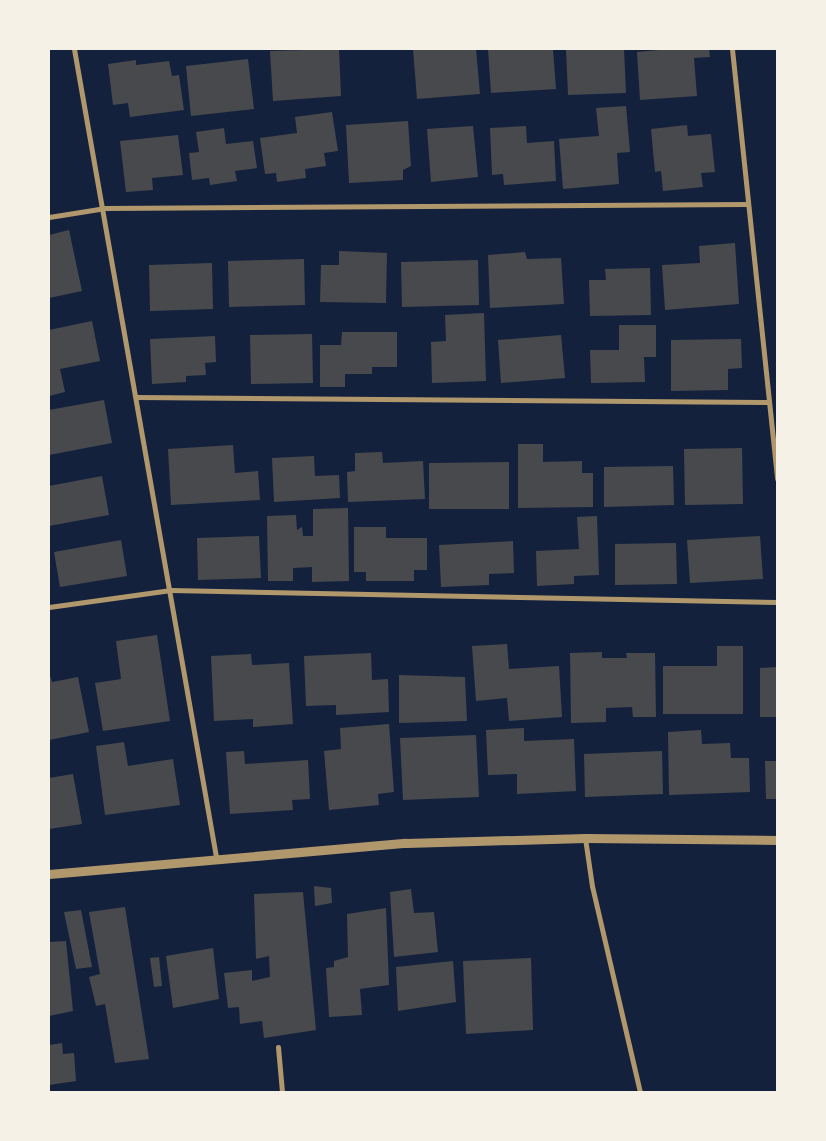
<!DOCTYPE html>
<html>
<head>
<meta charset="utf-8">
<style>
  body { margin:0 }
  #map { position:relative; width:826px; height:1141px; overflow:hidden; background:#14213d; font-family:"PT Sans Narrow",sans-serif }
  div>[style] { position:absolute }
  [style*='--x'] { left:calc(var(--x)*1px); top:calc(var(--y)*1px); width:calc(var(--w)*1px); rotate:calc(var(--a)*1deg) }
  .building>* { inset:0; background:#48494c }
  .minor>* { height:5px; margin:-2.5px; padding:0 2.5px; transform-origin:2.5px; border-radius:2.5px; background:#b1986c }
  .tertiary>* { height:9px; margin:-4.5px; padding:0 4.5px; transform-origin:4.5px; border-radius:4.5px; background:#b1986c }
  span { translate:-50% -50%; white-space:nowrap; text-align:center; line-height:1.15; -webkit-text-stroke:4px #f6f1e7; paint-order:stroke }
  .frame { position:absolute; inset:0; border:50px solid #f6f1e7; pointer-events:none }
</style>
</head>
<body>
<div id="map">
  <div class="building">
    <i style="clip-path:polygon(339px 49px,341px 96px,273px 101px,270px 51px)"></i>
    <i style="clip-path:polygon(413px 49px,476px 49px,480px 94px,417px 99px)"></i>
    <i style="clip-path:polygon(488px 49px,553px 49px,556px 89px,491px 93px)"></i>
    <i style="clip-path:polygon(566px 49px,624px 49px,626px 93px,568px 95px)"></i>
    <i style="clip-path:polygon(670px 49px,709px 49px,710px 57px,694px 58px,697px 96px,640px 100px,637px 52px)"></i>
    <i style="clip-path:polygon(248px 59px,254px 109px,191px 116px,186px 66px)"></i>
    <i style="clip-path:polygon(136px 60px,136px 65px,169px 61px,172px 76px,179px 75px,184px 110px,130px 117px,128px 103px,113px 105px,108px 64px)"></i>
    <i style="clip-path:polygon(626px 106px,630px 152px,617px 153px,619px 184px,563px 189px,559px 139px,599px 136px,596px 108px)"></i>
    <i style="clip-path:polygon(332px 112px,338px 151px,324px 153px,326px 166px,305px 169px,306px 178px,277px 182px,276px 173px,265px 174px,260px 138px,297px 133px,295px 117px)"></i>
    <i style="clip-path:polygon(408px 121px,411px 166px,403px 170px,403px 180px,349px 183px,346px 125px)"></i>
    <i style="clip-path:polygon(687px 125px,688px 136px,711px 134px,715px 172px,701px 173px,703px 187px,663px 191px,661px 171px,655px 172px,651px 129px)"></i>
    <i style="clip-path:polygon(473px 126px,478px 177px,431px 182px,427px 129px)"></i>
    <i style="clip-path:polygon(526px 126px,527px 143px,554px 141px,556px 181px,504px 185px,503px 174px,492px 175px,490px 128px)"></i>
    <i style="clip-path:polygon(224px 128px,226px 144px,253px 141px,257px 168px,235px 171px,237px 181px,210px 185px,209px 178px,192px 180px,189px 153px,199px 152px,196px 132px)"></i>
    <i style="clip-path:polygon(178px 135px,183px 175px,152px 178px,153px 190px,126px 192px,120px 141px)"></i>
    <i style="clip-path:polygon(69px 230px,82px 291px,49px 298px,49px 235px)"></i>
    <i style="clip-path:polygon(735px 243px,739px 304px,665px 310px,662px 265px,700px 263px,699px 246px)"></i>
    <i style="clip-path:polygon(339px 251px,387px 253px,386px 303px,320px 302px,321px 265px,339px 265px)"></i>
    <i style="clip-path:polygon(525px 252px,527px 259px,561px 258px,564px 304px,490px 308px,488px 255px)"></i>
    <i style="clip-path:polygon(304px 259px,305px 305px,229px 307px,228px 261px)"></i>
    <i style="clip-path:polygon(478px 260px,479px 305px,402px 307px,401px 262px)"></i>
    <i style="clip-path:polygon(212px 263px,213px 309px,150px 311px,149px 265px)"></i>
    <i style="clip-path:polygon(650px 268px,651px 315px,590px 316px,589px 280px,606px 280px,605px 269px)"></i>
    <i style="clip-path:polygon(484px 313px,486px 381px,432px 383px,431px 342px,446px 341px,445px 315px)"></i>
    <i style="clip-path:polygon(92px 321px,100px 361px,60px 369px,65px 392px,49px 396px,49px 330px)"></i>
    <i style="clip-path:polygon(619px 325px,656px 325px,656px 357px,644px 357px,645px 382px,591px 383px,590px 350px,619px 350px)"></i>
    <i style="clip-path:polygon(342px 332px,397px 332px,397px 367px,372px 367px,372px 374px,345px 374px,345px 387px,320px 387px,320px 345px,341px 345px)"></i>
    <i style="clip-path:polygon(312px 334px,313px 383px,251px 384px,250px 335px)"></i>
    <i style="clip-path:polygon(561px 335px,565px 378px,501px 383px,498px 340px)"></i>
    <i style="clip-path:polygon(215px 336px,216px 362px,205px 363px,206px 375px,186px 376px,186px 382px,152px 384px,150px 339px)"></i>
    <i style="clip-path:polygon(741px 339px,742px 368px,728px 369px,728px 390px,671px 391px,671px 340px)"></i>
    <i style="clip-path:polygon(104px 400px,112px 443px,49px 455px,49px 410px)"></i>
    <i style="clip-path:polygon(518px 444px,543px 444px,543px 462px,582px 461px,582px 473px,593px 473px,593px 507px,518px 508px)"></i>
    <i style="clip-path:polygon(233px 445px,235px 473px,258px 471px,260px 500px,171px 505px,168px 449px)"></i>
    <i style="clip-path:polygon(742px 448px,743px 504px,685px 505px,684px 449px)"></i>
    <i style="clip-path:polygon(382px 452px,383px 463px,423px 461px,425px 499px,348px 502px,347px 472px,355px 471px,355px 453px)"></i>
    <i style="clip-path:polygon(314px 456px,315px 476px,339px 475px,340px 498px,274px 502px,272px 458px)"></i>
    <i style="clip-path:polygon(509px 462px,509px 509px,429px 509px,429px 463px)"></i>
    <i style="clip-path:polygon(673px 466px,674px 505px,604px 507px,604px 467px)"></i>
    <i style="clip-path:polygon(102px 476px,109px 515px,49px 526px,49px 486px)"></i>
    <i style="clip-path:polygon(348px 508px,349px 581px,312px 582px,312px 567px,293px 568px,293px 581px,268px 581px,267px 516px,296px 515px,297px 530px,302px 527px,303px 536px,313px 536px,313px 509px)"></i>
    <i style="clip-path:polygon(597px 516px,599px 575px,574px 576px,574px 584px,537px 586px,536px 551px,579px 549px,577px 517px)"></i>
    <i style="clip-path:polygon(354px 527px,386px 527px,386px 538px,427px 538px,427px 570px,414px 570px,414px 581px,366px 581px,366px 572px,354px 572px)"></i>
    <i style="clip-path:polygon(259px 536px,261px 578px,198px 580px,197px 538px)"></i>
    <i style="clip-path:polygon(760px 536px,763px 579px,690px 583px,687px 540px)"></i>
    <i style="clip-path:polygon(121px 540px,127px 576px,60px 587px,54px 552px)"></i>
    <i style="clip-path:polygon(513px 541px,514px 573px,489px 574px,489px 585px,441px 587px,439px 545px)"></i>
    <i style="clip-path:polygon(676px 543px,677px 584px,615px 585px,615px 544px)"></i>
    <i style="clip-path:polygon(157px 635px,170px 721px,103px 731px,95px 683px,121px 679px,116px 641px)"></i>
    <i style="clip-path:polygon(507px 644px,509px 669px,559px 666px,562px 717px,509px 721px,507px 698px,476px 701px,472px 646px)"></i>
    <i style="clip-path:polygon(717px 646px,743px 646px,743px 714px,663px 714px,663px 666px,717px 666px)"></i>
    <i style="clip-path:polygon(602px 652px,602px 658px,627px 658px,626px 653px,655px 653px,656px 717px,633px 717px,632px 707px,606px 708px,606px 722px,571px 723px,570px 653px)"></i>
    <i style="clip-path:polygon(371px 653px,372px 680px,388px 679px,389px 712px,336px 715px,336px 705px,306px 706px,304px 656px)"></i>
    <i style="clip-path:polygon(251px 654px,252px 665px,289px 663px,293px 724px,253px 727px,253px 719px,214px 721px,211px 656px)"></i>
    <i style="clip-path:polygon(777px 667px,777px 717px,760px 717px,760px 668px)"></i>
    <i style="clip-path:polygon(49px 672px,52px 682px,78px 677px,89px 732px,49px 740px)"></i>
    <i style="clip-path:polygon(399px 675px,465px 677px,467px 721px,399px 723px)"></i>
    <i style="clip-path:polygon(389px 724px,394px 792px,378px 794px,379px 805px,329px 810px,324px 751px,341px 749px,340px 728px)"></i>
    <i style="clip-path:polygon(524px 728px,524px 741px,574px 739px,576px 791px,517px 794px,517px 774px,488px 775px,486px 730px)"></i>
    <i style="clip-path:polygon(701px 730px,702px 744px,730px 743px,731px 758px,749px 758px,750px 792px,669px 795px,668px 732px)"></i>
    <i style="clip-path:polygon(476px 735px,479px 797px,403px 800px,400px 738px)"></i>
    <i style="clip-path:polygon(124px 742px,128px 766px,173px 759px,180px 805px,105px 815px,96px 746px)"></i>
    <i style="clip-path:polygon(244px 751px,245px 764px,308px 760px,310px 799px,292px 800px,293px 810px,230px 814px,226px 752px)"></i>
    <i style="clip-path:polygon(662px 751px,663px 794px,585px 797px,584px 754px)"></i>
    <i style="clip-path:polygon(765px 761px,777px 761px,777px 799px,766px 799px)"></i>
    <i style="clip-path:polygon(73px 774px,82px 824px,49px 829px,49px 778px)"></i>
    <i style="clip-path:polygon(314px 886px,331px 888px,332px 903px,315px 906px)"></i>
    <i style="clip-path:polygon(411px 889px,414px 913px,434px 912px,438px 952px,394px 957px,390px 892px)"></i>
    <i style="clip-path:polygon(303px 892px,316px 1030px,264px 1038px,262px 1021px,240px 1024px,239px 1007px,228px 1008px,224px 973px,252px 970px,252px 981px,270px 977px,269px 956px,256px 959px,254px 894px)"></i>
    <i style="clip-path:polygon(125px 907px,149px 1059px,115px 1063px,105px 1004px,96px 1006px,89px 977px,100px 974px,89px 912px)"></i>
    <i style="clip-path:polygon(386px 908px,389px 985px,360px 989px,362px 1015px,329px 1017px,326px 968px,334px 967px,334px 961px,348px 957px,347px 914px)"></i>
    <i style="clip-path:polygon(81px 910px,92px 967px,76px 969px,64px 912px)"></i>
    <i style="clip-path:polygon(66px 941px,73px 1011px,49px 1016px,49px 942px)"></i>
    <i style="clip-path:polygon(213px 948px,219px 999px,173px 1008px,166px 956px)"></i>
    <i style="clip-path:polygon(159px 957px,162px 986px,154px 987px,150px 958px)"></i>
    <i style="clip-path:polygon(531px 958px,533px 1030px,466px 1034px,463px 961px)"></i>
    <i style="clip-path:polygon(453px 961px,456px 1002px,398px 1011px,396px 967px)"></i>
    <i style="clip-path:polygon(62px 1043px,63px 1054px,74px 1053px,76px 1081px,49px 1085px,49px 1045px)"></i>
  </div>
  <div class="minor">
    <i style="--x:74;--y:49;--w:820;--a:80.03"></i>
    <i style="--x:732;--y:49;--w:432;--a:84"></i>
    <i style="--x:49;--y:217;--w:57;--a:-9.1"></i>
    <i style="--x:105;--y:208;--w:642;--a:-0.36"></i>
    <i style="--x:136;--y:397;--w:633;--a:0.45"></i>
    <i style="--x:49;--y:607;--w:123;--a:-7.9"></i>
    <i style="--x:171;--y:590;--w:606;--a:1.13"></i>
    <i style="--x:585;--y:838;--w:49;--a:81.7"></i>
    <i style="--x:592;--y:886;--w:212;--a:76.9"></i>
    <i style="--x:278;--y:1047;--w:45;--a:84.9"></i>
  </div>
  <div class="tertiary">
    <i style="--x:49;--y:874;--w:358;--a:-5"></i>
    <i style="--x:406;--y:843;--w:179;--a:-1.6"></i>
    <i style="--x:585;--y:838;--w:192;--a:0.6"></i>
  </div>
  <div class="frame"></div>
</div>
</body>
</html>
